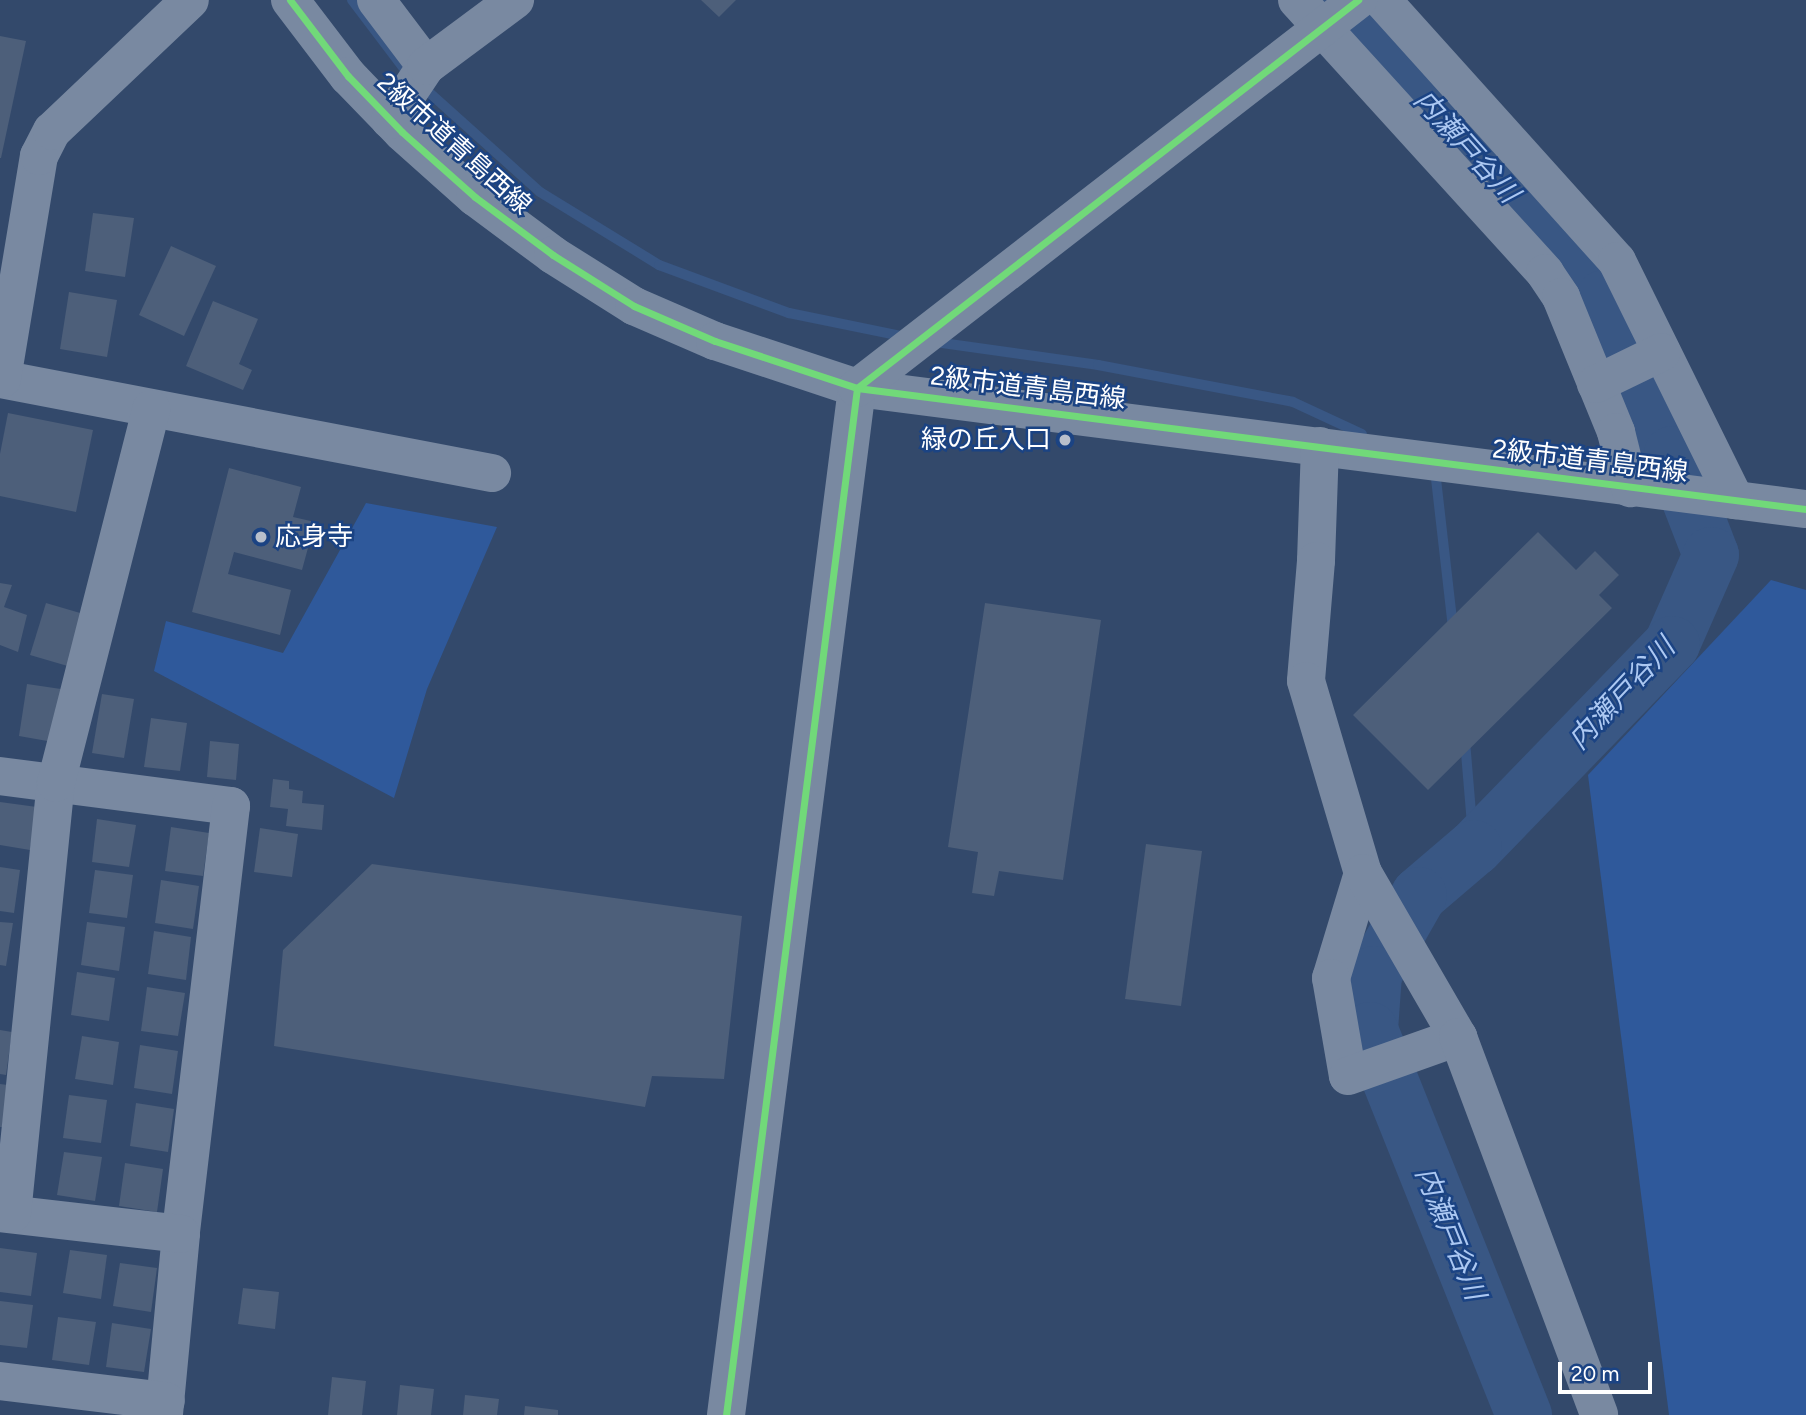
<!DOCTYPE html>
<html>
<head>
<meta charset="utf-8">
<style>
  body { margin:0 }
  #map { position:relative; width:1806px; height:1415px; overflow:hidden; background:#33496b; font-family:Figtree,"Noto Sans JP",sans-serif }
  div>[style] { position:absolute }
  [style*='--x'] { left:calc(var(--x)*1px); top:calc(var(--y)*1px); width:calc(var(--w)*1px); rotate:calc(var(--a)*1deg) }
  .green>* { inset:0; background:#2f599b }
  .stream>* { height:10px; margin:-5px; padding:0 5px; transform-origin:5px; border-radius:5px; background:#395784 }
  .river>* { height:56px; margin:-28px; padding:0 28px; transform-origin:28px; border-radius:28px; background:#395784 }
  .building>* { inset:0; background:#4d5f7a }
  .minor>* { height:38px; margin:-19px; padding:0 19px; transform-origin:19px; border-radius:19px; background:#7989a1 }
  .cycleway>* { height:7px; margin:-3.5px; padding:0 3.5px; transform-origin:3.5px; border-radius:3.5px; background:#71d979 }
  .dots>* { width:19px; height:19px; translate:-50% -50%; box-sizing:border-box; border:4px solid #1b4383; border-radius:50% }
  span { translate:-50% -50%; white-space:nowrap; text-align:center; line-height:1.15; -webkit-text-stroke:5px #1b4383; paint-order:stroke }
  .street-label { font-size:26px; color:#fff }
  .poi-label { font-size:26px; color:#fff }
  .right { translate:-100% -50%; text-align:right }
  .left { translate:0 -50%; text-align:left }
  .water-label { font-size:28px; color:#acc8f2; font-style:italic }
  .scale { position:absolute; left:1558px; top:1362px; width:94px; height:32px; box-sizing:border-box; border:4px solid #fff; border-top:0; padding-left:9px; font-size:21px; line-height:24px; white-space:nowrap; color:#fff; -webkit-text-stroke:5px #1b4383; paint-order:stroke }
</style>
</head>
<body>
<div id="map">
  <div class="green">
    <i style="clip-path:polygon(366px 503px,497px 527px,427px 689px,394px 798px,154px 671px,166px 621px,283px 653px)"></i>
    <i style="clip-path:polygon(1771px 580px,1806px 590px,1806px 1415px,1669px 1415px,1588px 775px)"></i>
  </div>
  <div class="stream">
    <i style="--x:352;--y:0;--w:94;--a:52.8"></i>
    <i style="--x:423;--y:87;--w:157;--a:41.9"></i>
    <i style="--x:540;--y:192;--w:140;--a:31.5"></i>
    <i style="--x:659;--y:265;--w:139;--a:20.3"></i>
    <i style="--x:789;--y:313;--w:119;--a:11.6"></i>
    <i style="--x:935;--y:342;--w:165;--a:8"></i>
    <i style="--x:1098;--y:365;--w:198;--a:10.7"></i>
    <i style="--x:1293;--y:402;--w:76;--a:24.9"></i>
    <i style="--x:1435;--y:470;--w:160;--a:83.5"></i>
    <i style="--x:1465;--y:741;--w:107;--a:85.2"></i>
  </div>
  <div class="river">
    <i style="--x:1335;--y:0;--w:401;--a:47.9"></i>
    <i style="--x:1604;--y:298;--w:170;--a:66.4"></i>
    <i style="--x:1672;--y:454;--w:108;--a:68.9"></i>
    <i style="--x:1711;--y:555;--w:97;--a:113.7"></i>
    <i style="--x:1672;--y:644;--w:284;--a:134.1"></i>
    <i style="--x:1474;--y:848;--w:72;--a:139.5"></i>
    <i style="--x:1419;--y:895;--w:91;--a:119.7"></i>
    <i style="--x:1374;--y:974;--w:56;--a:94.1"></i>
    <i style="--x:1370;--y:1030;--w:415;--a:68.2"></i>
  </div>
  <div class="building">
    <i style="clip-path:polygon(701px 0,736px 0,719px 17px)"></i>
    <i style="clip-path:polygon(0 36px,26px 41px,1px 158px,0 158px)"></i>
    <i style="clip-path:polygon(93px 213px,134px 218px,125px 277px,85px 271px)"></i>
    <i style="clip-path:polygon(171px 246px,216px 266px,184px 336px,139px 315px)"></i>
    <i style="clip-path:polygon(69px 292px,117px 300px,107px 357px,60px 349px)"></i>
    <i style="clip-path:polygon(213px 301px,258px 319px,239px 364px,252px 370px,243px 390px,186px 366px)"></i>
    <i style="clip-path:polygon(8px 413px,93px 430px,76px 512px,0 496px,0 454px)"></i>
    <i style="clip-path:polygon(229px 468px,301px 487px,293px 517px,315px 522px,302px 570px,234px 552px,228px 574px,291px 590px,280px 635px,192px 612px)"></i>
    <i style="clip-path:polygon(1538px 532px,1576px 570px,1595px 551px,1619px 575px,1599px 595px,1612px 608px,1428px 790px,1353px 715px)"></i>
    <i style="clip-path:polygon(0 583px,12px 585px,4px 607px,27px 615px,18px 652px,0 645px)"></i>
    <i style="clip-path:polygon(46px 603px,87px 615px,71px 667px,30px 655px)"></i>
    <i style="clip-path:polygon(985px 603px,1101px 620px,1063px 880px,999px 871px,994px 896px,972px 893px,978px 852px,948px 847px)"></i>
    <i style="clip-path:polygon(27px 684px,61px 689px,53px 742px,19px 736px)"></i>
    <i style="clip-path:polygon(102px 694px,134px 699px,124px 758px,92px 753px)"></i>
    <i style="clip-path:polygon(151px 718px,187px 723px,180px 771px,144px 767px)"></i>
    <i style="clip-path:polygon(210px 741px,239px 744px,236px 780px,207px 777px)"></i>
    <i style="clip-path:polygon(273px 779px,289px 781px,289px 789px,303px 791px,302px 803px,324px 805px,322px 830px,286px 826px,288px 809px,270px 807px)"></i>
    <i style="clip-path:polygon(0 802px,37px 807px,30px 850px,0 845px)"></i>
    <i style="clip-path:polygon(97px 819px,136px 825px,129px 867px,92px 862px)"></i>
    <i style="clip-path:polygon(171px 827px,209px 833px,203px 876px,165px 871px)"></i>
    <i style="clip-path:polygon(260px 828px,298px 834px,292px 877px,254px 872px)"></i>
    <i style="clip-path:polygon(1146px 844px,1202px 851px,1181px 1006px,1125px 999px)"></i>
    <i style="clip-path:polygon(372px 864px,742px 916px,724px 1079px,652px 1076px,645px 1107px,274px 1046px,283px 950px)"></i>
    <i style="clip-path:polygon(0 867px,20px 870px,14px 913px,0 911px)"></i>
    <i style="clip-path:polygon(95px 870px,133px 875px,127px 918px,89px 913px)"></i>
    <i style="clip-path:polygon(161px 880px,199px 886px,193px 929px,155px 923px)"></i>
    <i style="clip-path:polygon(0 922px,13px 923px,6px 966px,0 965px)"></i>
    <i style="clip-path:polygon(87px 922px,125px 927px,119px 971px,81px 965px)"></i>
    <i style="clip-path:polygon(154px 931px,191px 937px,186px 980px,148px 974px)"></i>
    <i style="clip-path:polygon(77px 972px,115px 978px,109px 1021px,71px 1015px)"></i>
    <i style="clip-path:polygon(147px 987px,185px 993px,178px 1036px,141px 1031px)"></i>
    <i style="clip-path:polygon(0 1030px,12px 1032px,6px 1075px,0 1074px)"></i>
    <i style="clip-path:polygon(82px 1036px,119px 1042px,113px 1085px,75px 1079px)"></i>
    <i style="clip-path:polygon(140px 1045px,178px 1051px,172px 1094px,134px 1088px)"></i>
    <i style="clip-path:polygon(0 1084px,8px 1085px,2px 1127px,0 1127px)"></i>
    <i style="clip-path:polygon(69px 1095px,107px 1100px,101px 1143px,63px 1138px)"></i>
    <i style="clip-path:polygon(136px 1103px,174px 1109px,168px 1152px,130px 1146px)"></i>
    <i style="clip-path:polygon(64px 1152px,102px 1157px,95px 1201px,57px 1195px)"></i>
    <i style="clip-path:polygon(125px 1163px,163px 1169px,157px 1212px,119px 1206px)"></i>
    <i style="clip-path:polygon(0 1248px,37px 1253px,31px 1296px,0 1292px)"></i>
    <i style="clip-path:polygon(70px 1250px,107px 1255px,101px 1299px,63px 1293px)"></i>
    <i style="clip-path:polygon(120px 1263px,157px 1268px,151px 1312px,113px 1306px)"></i>
    <i style="clip-path:polygon(243px 1288px,279px 1292px,275px 1329px,238px 1324px)"></i>
    <i style="clip-path:polygon(0 1301px,33px 1305px,27px 1348px,0 1345px)"></i>
    <i style="clip-path:polygon(58px 1317px,96px 1322px,89px 1365px,52px 1360px)"></i>
    <i style="clip-path:polygon(112px 1323px,151px 1329px,144px 1372px,106px 1367px)"></i>
    <i style="clip-path:polygon(332px 1377px,366px 1381px,362px 1415px,328px 1415px)"></i>
    <i style="clip-path:polygon(400px 1385px,434px 1389px,431px 1415px,397px 1415px)"></i>
    <i style="clip-path:polygon(465px 1395px,499px 1399px,497px 1415px,463px 1415px)"></i>
    <i style="clip-path:polygon(525px 1406px,558px 1410px,558px 1415px,524px 1415px)"></i>
  </div>
  <div class="minor">
    <i style="--x:290;--y:0;--w:96;--a:52.7"></i>
    <i style="--x:348;--y:76;--w:78;--a:46"></i>
    <i style="--x:402;--y:132;--w:98;--a:41.7"></i>
    <i style="--x:475;--y:197;--w:97;--a:36.6"></i>
    <i style="--x:553;--y:255;--w:96;--a:32.2"></i>
    <i style="--x:634;--y:306;--w:88;--a:23.4"></i>
    <i style="--x:715;--y:341;--w:150;--a:18.3"></i>
    <i style="--x:857;--y:388;--w:957;--a:7.27"></i>
    <i style="--x:376;--y:0;--w:83;--a:52.9"></i>
    <i style="--x:1297;--y:0;--w:369;--a:47.7"></i>
    <i style="--x:1545;--y:273;--w:29;--a:56"></i>
    <i style="--x:1561;--y:297;--w:146;--a:67.8"></i>
    <i style="--x:1616;--y:432;--w:58;--a:76"></i>
    <i style="--x:1382;--y:0;--w:351;--a:48"></i>
    <i style="--x:1617;--y:261;--w:267;--a:63.7"></i>
    <i style="--x:390;--y:120;--w:65;--a:-56.3"></i>
    <i style="--x:426;--y:66;--w:111;--a:-36.6"></i>
    <i style="--x:0;--y:379;--w:501;--a:10.82"></i>
    <i style="--x:2;--y:379;--w:226;--a:-80.6"></i>
    <i style="--x:39;--y:156;--w:28;--a:-63"></i>
    <i style="--x:52;--y:131;--w:190;--a:-43.5"></i>
    <i style="--x:1596;--y:384;--w:73;--a:-25.9"></i>
    <i style="--x:1320;--y:446;--w:115;--a:92"></i>
    <i style="--x:1316;--y:561;--w:120;--a:94.8"></i>
    <i style="--x:1306;--y:681;--w:200;--a:73.5"></i>
    <i style="--x:1363;--y:873;--w:110;--a:106.9"></i>
    <i style="--x:1331;--y:978;--w:99;--a:80.2"></i>
    <i style="--x:1348;--y:1076;--w:117;--a:-19.5"></i>
    <i style="--x:0;--y:776;--w:233;--a:7.4"></i>
    <i style="--x:231;--y:806;--w:431;--a:96.7"></i>
    <i style="--x:181;--y:1234;--w:182;--a:95.4"></i>
    <i style="--x:1363;--y:873;--w:190;--a:59.9"></i>
    <i style="--x:1458;--y:1037;--w:403;--a:69.5"></i>
    <i style="--x:0;--y:1213;--w:182;--a:6.6"></i>
    <i style="--x:12;--y:1214;--w:433;--a:-84.2"></i>
    <i style="--x:56;--y:783;--w:386;--a:-75.7"></i>
    <i style="--x:0;--y:1381;--w:167;--a:6.9"></i>
    <i style="--x:726;--y:1415;--w:1035;--a:-82.73"></i>
    <i style="--x:857;--y:388;--w:634;--a:-37.76"></i>
  </div>
  <div class="cycleway">
    <i style="--x:290;--y:0;--w:96;--a:52.7"></i>
    <i style="--x:348;--y:76;--w:78;--a:46"></i>
    <i style="--x:402;--y:132;--w:98;--a:41.7"></i>
    <i style="--x:475;--y:197;--w:97;--a:36.6"></i>
    <i style="--x:553;--y:255;--w:96;--a:32.2"></i>
    <i style="--x:634;--y:306;--w:88;--a:23.4"></i>
    <i style="--x:715;--y:341;--w:150;--a:18.3"></i>
    <i style="--x:857;--y:388;--w:957;--a:7.27"></i>
    <i style="--x:726;--y:1415;--w:1035;--a:-82.73"></i>
    <i style="--x:857;--y:388;--w:634;--a:-37.76"></i>
  </div>
  <div class="dots">
    <i style="left:1065px;top:440px;background:#b8bfcb"></i>
    <i style="left:261px;top:537px;background:#b8bfcb"></i>
  </div>
  <div class="street-label">
    <span style="left:454px;top:144px;rotate:42deg">2級市道青島西線</span>
    <span style="left:1028px;top:388px;rotate:7deg">2級市道青島西線</span>
    <span style="left:1590px;top:461px;rotate:7deg">2級市道青島西線</span>
  </div>
  <div class="poi-label">
    <span class="right" style="left:1051px;top:440px">緑の丘入口</span>
    <span class="left" style="left:275px;top:537px">応身寺</span>
  </div>
  <div class="water-label">
    <span style="left:1467px;top:146px;rotate:48deg">内瀬戸谷川</span>
    <span style="left:1621px;top:693px;rotate:-47deg">内瀬戸谷川</span>
    <span style="left:1451px;top:1233px;rotate:68deg">内瀬戸谷川</span>
  </div>
  <div class="scale">20 m</div>
</div>
</body>
</html>
